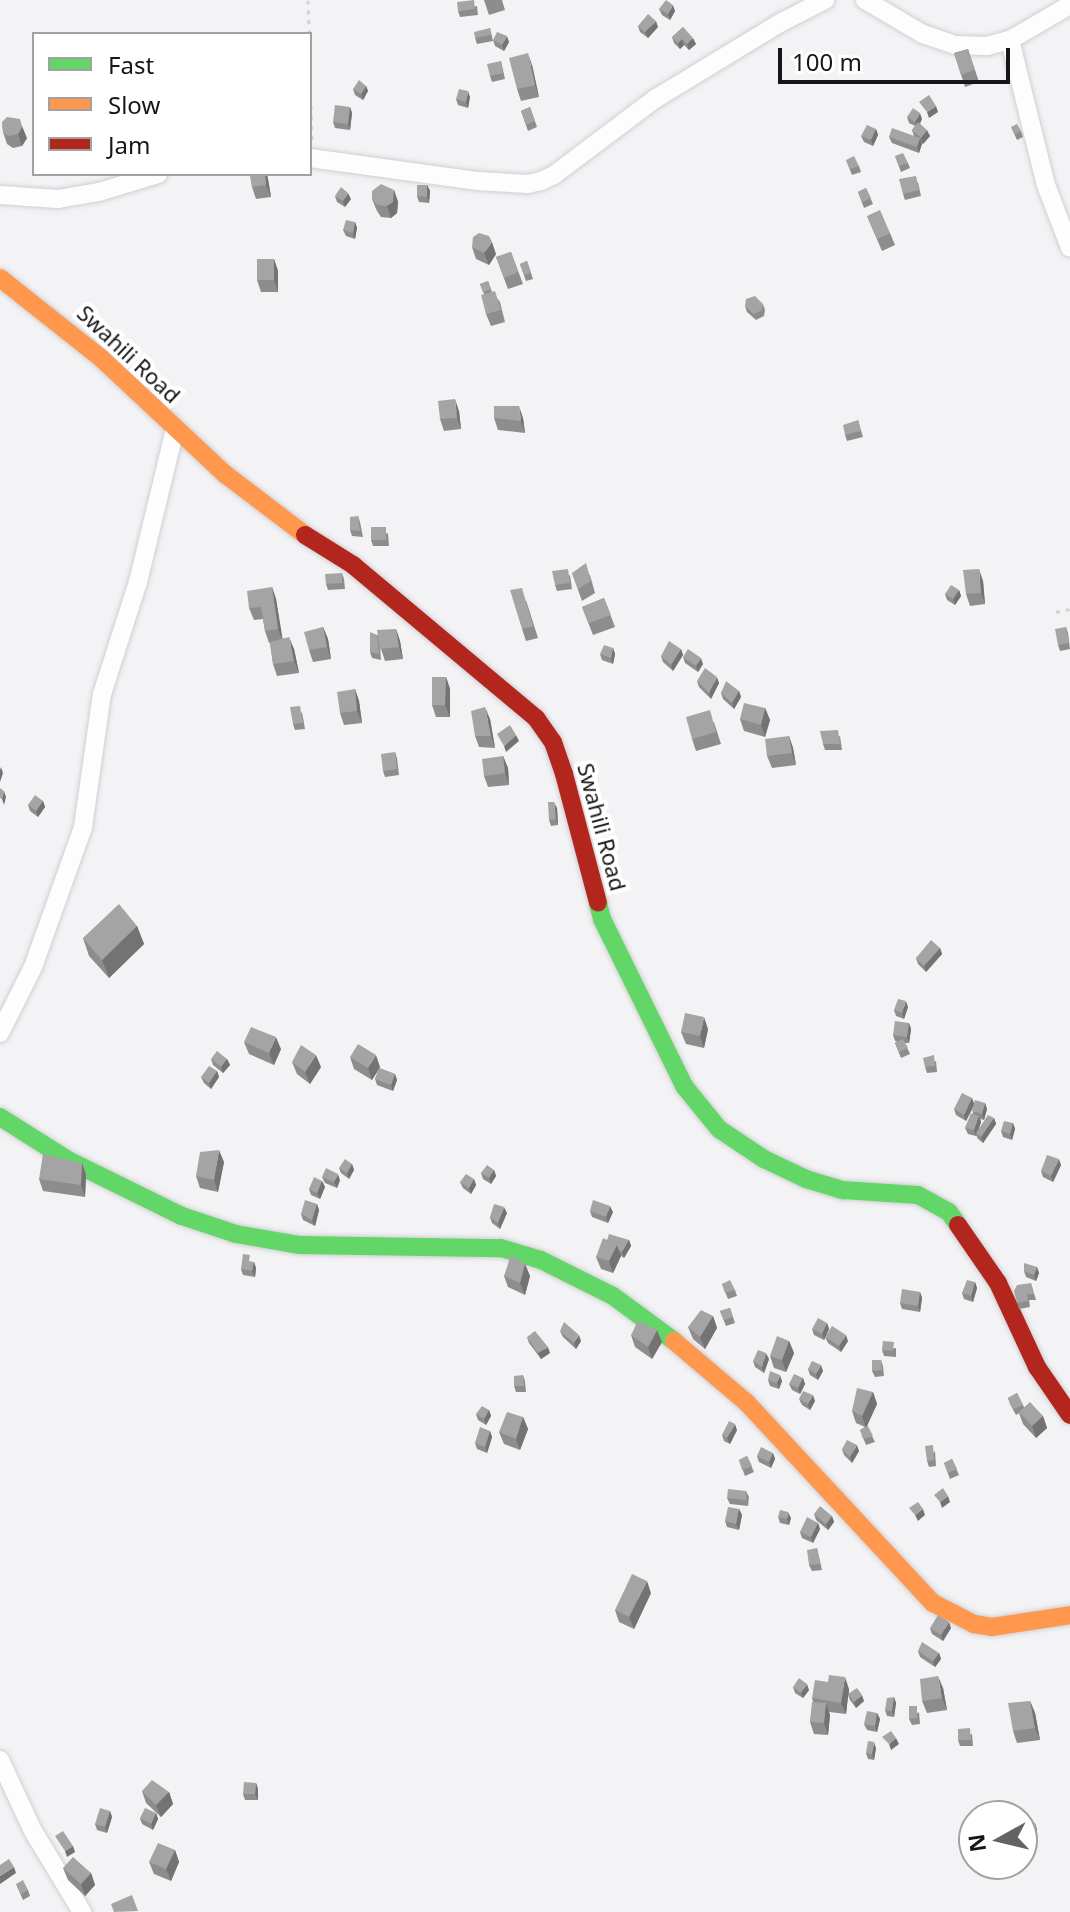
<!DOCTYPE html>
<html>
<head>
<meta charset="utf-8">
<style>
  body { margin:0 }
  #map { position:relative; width:1070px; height:1912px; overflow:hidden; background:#f3f3f6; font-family:"Noto Sans",sans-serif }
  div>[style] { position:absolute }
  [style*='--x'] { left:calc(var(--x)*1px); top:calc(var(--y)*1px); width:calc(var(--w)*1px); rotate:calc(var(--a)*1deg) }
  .path>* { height:3px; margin-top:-1.5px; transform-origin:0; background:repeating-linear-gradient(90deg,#d2d2d2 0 4px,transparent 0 10px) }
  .roads { filter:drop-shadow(0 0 2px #d0d0d3) drop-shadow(0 0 2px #d0d0d3) }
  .street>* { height:18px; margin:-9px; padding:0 9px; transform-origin:9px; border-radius:9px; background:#fdfdfe }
  .fast>* { height:18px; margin:-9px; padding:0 9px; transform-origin:9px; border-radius:9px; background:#63d668 }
  .slow>* { height:18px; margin:-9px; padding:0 9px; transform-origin:9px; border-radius:9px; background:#ff974d }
  .jam>* { height:18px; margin:-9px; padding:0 9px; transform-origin:9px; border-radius:9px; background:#b3261e }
  .wall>* { inset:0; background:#8e8d8e }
  .shaded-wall>* { inset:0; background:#747374 }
  .building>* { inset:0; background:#a5a4a5 }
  span { translate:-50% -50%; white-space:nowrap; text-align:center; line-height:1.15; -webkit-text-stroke:8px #fff; paint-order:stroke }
  .street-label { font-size:22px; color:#161618 }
  .legend { position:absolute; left:32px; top:32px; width:280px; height:144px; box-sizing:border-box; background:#fff; border:2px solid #a2a2a3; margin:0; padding:10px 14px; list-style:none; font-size:24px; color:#161618 }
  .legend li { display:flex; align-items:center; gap:16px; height:40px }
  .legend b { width:40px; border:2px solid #a2a2a3 }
  .north { position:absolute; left:958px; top:1800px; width:80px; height:80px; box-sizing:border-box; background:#fff; border:2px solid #a2a2a3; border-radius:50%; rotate:262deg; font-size:22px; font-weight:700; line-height:32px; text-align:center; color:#161618 }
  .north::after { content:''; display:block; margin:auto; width:28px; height:36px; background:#636366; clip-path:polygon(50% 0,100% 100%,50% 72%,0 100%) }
  .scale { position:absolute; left:778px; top:48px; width:232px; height:36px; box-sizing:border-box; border:4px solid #161618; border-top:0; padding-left:10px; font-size:24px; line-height:28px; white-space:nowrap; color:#161618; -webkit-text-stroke:6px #fff; paint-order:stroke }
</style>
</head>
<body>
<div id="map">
  <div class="path">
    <i style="--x:308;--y:0;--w:34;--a:88"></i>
    <i style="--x:310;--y:76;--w:66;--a:88.3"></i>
    <i style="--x:1056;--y:612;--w:14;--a:-12"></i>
  </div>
  <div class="roads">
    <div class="street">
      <i style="--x:865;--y:0;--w:67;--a:30.4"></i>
      <i style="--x:923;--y:34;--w:34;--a:19"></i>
      <i style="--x:955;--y:45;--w:32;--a:2"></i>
      <i style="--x:987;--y:46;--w:24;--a:-15"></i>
      <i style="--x:1010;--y:40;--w:69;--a:-30.3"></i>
      <i style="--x:1010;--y:40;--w:149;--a:76.1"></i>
      <i style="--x:1046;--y:185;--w:67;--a:69.1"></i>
      <i style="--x:310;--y:158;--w:170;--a:7.8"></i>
      <i style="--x:478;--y:181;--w:50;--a:3.4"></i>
      <i style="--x:528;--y:184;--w:13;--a:-13"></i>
      <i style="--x:541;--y:181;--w:14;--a:-25"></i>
      <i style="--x:554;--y:175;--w:126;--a:-37"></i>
      <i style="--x:655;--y:99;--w:146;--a:-31.3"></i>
      <i style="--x:780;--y:23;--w:51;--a:-27.1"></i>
      <i style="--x:0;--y:195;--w:58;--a:3.9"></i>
      <i style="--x:58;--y:199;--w:42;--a:-9.7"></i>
      <i style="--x:99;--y:192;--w:62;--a:-17"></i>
      <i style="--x:0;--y:1033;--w:74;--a:-63.4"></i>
      <i style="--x:33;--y:967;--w:149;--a:-70.3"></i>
      <i style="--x:83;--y:827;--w:134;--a:-81.9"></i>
      <i style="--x:102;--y:694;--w:118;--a:-72.2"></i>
      <i style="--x:138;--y:582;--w:157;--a:-76.4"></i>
      <i style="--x:0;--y:1760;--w:78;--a:65.1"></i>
      <i style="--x:33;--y:1831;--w:95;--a:58.8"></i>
    </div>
    <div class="fast">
      <i style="--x:598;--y:903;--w:16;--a:76"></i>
      <i style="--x:602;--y:919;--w:186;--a:63.8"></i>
      <i style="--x:684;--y:1086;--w:55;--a:50.9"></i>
      <i style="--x:719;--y:1129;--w:54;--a:33.7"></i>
      <i style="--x:764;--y:1159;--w:47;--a:25.5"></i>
      <i style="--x:806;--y:1179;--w:39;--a:17"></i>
      <i style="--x:843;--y:1190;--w:75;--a:3.8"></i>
      <i style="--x:918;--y:1195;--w:35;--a:29"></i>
      <i style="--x:949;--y:1212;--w:16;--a:55"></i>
      <i style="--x:0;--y:1117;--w:80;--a:32.3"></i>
      <i style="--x:68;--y:1160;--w:127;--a:26.2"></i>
      <i style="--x:182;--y:1216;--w:57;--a:18.4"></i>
      <i style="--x:236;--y:1234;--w:65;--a:9.8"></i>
      <i style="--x:300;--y:1245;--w:201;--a:0.9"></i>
      <i style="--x:501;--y:1248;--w:42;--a:16.7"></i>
      <i style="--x:541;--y:1260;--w:80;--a:26.6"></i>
      <i style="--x:613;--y:1296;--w:76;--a:36.4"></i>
    </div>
    <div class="slow">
      <i style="--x:0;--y:278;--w:129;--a:38.4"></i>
      <i style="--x:101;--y:358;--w:170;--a:43.1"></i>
      <i style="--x:225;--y:474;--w:101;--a:37.3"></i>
      <i style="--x:674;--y:1341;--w:96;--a:40.3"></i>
      <i style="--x:747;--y:1403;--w:273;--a:47.1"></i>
      <i style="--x:933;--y:1603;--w:46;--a:27.1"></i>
      <i style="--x:974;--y:1624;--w:18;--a:9"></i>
      <i style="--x:992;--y:1627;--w:79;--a:-8.7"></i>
    </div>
    <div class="jam">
      <i style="--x:305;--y:535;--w:57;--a:32"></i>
      <i style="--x:353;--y:565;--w:239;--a:39.9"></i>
      <i style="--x:536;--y:718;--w:29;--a:55"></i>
      <i style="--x:553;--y:742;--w:34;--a:71"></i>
      <i style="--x:564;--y:774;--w:133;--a:75.2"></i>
      <i style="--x:958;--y:1225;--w:70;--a:55.4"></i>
      <i style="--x:998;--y:1283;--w:93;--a:65.1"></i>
      <i style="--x:1037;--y:1367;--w:58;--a:55.5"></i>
    </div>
  </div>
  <div class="wall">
    <i style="clip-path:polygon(484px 0,502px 0,505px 10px,489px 15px)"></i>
    <i style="clip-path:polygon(477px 6px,478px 15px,460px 17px,458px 11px)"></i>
    <i style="clip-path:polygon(659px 9px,675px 11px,670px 20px,662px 15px)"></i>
    <i style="clip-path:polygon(638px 26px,658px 27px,648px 38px,640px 32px)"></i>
    <i style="clip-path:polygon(683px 27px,696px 44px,689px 50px,684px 45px,680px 49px,674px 43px,672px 37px)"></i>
    <i style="clip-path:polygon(490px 28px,493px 41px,477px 44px,475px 38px)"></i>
    <i style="clip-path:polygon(493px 40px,509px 42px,504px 51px,495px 46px)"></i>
    <i style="clip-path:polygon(968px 49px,979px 82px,965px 87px,954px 53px)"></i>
    <i style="clip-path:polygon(501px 61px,505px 79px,492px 82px,490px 76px)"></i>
    <i style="clip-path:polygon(532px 65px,539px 97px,521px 101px,517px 89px)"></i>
    <i style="clip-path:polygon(366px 86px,368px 91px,363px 100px,355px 95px,353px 89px)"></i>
    <i style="clip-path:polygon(470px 97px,468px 108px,458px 105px,456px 99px)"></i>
    <i style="clip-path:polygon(350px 107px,352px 113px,350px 130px,335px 128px,333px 122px)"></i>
    <i style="clip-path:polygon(530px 107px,537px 127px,528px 131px,521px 111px)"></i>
    <i style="clip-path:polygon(907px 117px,922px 119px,920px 124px,930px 136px,923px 144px,922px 143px,919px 153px,892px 143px,889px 137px,914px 136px,912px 130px,915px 126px,909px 123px)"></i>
    <i style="clip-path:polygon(2px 122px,27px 138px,22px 146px,13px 148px,7px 144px,3px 132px)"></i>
    <i style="clip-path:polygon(1011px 127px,1021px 131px,1023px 137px,1017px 140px)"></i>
    <i style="clip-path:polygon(876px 129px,878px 135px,873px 146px,864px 142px,861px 136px)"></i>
    <i style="clip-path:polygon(895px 156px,908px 163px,910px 168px,901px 172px)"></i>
    <i style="clip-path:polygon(846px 160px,859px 166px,861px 172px,852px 175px)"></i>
    <i style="clip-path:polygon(250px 174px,267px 174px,271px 197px,256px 199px,252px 187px)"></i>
    <i style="clip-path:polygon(918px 182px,921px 196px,905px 200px,903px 194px)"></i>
    <i style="clip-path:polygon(427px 185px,430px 191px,429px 203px,419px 202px,417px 196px)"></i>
    <i style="clip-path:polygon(866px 188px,873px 204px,864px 208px,858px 192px)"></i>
    <i style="clip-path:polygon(394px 190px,398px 202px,397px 213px,391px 218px,381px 217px,377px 211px,372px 199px)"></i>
    <i style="clip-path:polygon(335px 196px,351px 199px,345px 207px,337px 202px)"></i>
    <i style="clip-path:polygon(867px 216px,890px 233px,895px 245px,882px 251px)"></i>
    <i style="clip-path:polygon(355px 222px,357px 228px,355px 239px,346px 236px,343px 230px)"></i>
    <i style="clip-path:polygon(472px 247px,496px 254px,489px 265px,476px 259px)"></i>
    <i style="clip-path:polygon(511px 252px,523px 284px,508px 289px,496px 257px)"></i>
    <i style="clip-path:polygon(274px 259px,278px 271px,278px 292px,261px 292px,257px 280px)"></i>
    <i style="clip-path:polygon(527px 261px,533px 279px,526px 281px,520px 264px)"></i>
    <i style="clip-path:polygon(488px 281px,492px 292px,500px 302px,505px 322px,491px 326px,486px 314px,484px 294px,480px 284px)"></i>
    <i style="clip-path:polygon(763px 304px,765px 310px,764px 316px,756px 320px,747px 312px,745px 306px)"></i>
    <i style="clip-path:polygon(459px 411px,461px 429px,444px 431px,440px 419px)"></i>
    <i style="clip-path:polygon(494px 418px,523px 418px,525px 433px,498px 430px)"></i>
    <i style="clip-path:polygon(858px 420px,863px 437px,847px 441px,845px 435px)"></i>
    <i style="clip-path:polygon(358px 516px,360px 522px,363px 537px,352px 536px,350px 530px)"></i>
    <i style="clip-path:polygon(388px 533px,389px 546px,373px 546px,371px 540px)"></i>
    <i style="clip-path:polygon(342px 573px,344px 579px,345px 589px,328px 590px,326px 584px)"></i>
    <i style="clip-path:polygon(572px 573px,590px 575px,595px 593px,582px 601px)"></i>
    <i style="clip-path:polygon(570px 575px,572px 589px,557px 591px,555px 585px)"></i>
    <i style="clip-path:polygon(983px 581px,985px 604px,970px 606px,966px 594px)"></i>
    <i style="clip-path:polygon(272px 587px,276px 599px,282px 639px,294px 649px,299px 673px,277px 676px,273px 664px,270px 643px,269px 643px,265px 631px,263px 619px,254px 620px,249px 608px)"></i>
    <i style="clip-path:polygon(959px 590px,961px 596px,955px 605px,947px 600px,945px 594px)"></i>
    <i style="clip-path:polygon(604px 598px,615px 627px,593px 635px,582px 607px)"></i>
    <i style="clip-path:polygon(526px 600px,538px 638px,526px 641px,522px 629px)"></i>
    <i style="clip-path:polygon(323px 627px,328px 639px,331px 659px,313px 662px,309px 650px)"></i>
    <i style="clip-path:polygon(1066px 627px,1068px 633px,1070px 649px,1060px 651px,1058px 645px)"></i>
    <i style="clip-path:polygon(396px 629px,400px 641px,403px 659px,385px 661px,380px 646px,381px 660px,372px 658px,370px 652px,377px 635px)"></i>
    <i style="clip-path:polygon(613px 648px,615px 654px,613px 664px,602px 660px,600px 654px)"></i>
    <i style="clip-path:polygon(681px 649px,683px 655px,673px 671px,663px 662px,661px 656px)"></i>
    <i style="clip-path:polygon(683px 657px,703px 664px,698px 672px,685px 663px)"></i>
    <i style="clip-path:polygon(446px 677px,450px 689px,450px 717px,436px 717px,432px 705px)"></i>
    <i style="clip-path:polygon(697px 681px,719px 683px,711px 699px,699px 687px)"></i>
    <i style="clip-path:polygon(355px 689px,359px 701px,362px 723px,344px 725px,340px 713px)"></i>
    <i style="clip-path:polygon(739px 691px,741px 697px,734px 709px,723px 699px,721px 693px)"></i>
    <i style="clip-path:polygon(765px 708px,770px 720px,765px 737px,744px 731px,740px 719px)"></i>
    <i style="clip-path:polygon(302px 712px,305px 729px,295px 730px,293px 724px)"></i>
    <i style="clip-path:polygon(490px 719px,495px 748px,479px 747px,475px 736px)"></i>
    <i style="clip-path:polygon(714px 722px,721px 744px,696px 751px,692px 739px)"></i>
    <i style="clip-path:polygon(789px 736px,793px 748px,796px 765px,772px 768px,767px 756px)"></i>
    <i style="clip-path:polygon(840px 736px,842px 750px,825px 750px,823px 744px)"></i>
    <i style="clip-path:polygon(395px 752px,397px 758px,399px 775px,385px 777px,383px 771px)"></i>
    <i style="clip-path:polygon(503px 756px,508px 768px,509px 785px,488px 787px,484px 776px)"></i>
    <i style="clip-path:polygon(43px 801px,45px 807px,38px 817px,30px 811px,28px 805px)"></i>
    <i style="clip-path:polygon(557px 808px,558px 825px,551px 826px,549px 820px)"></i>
    <i style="clip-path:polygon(137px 926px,144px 944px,109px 978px,89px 956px,83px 938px)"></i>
    <i style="clip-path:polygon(940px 948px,942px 954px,926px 972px,918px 964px,916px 958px)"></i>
    <i style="clip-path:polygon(908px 1007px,904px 1019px,896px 1016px,894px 1010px)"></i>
    <i style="clip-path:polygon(909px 1023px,911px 1029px,909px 1043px,905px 1043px,910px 1054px,901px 1058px,895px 1043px,897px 1041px,895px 1041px,893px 1035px)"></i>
    <i style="clip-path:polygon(708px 1029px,704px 1048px,686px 1044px,681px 1032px)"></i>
    <i style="clip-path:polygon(244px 1042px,281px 1049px,274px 1065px,249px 1054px)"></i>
    <i style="clip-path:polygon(350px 1057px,380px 1067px,379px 1068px,395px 1074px,397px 1080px,393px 1091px,377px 1085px,375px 1079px,379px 1069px,372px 1080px,354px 1069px)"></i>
    <i style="clip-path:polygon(211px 1059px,227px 1059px,230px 1065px,223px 1073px,213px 1065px)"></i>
    <i style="clip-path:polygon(936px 1061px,937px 1072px,927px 1073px,925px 1067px)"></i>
    <i style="clip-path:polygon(292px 1062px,321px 1067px,310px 1084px,297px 1074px)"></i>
    <i style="clip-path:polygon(217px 1071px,219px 1077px,211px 1089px,204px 1083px,201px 1077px)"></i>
    <i style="clip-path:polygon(972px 1098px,974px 1103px,985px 1103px,987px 1109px,984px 1120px,980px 1119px,981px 1122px,979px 1129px,994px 1118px,996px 1124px,983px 1143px,978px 1139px,976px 1135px,976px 1136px,968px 1134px,965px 1128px,973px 1114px,973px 1108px,966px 1121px,956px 1115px,954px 1109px)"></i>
    <i style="clip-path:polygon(1013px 1123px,1015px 1129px,1012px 1140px,1003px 1137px,1001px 1131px)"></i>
    <i style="clip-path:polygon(224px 1162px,218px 1192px,200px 1188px,196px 1176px)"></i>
    <i style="clip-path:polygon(82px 1163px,86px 1175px,85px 1197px,43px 1191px,39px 1179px)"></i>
    <i style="clip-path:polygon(352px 1164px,354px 1170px,349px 1179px,341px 1173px,339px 1168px)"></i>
    <i style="clip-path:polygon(1061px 1165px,1053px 1182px,1043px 1177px,1041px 1171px)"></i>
    <i style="clip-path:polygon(494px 1170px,496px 1176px,491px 1184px,483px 1179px,481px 1173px)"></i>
    <i style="clip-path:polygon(322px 1177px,340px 1180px,337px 1188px,325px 1183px)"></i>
    <i style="clip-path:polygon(474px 1179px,476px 1185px,471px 1194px,463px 1188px,460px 1182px)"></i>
    <i style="clip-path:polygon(322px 1181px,325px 1187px,320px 1199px,311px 1195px,309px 1189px)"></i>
    <i style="clip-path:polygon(317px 1204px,319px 1210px,315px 1226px,303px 1220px,301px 1214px)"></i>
    <i style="clip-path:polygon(590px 1211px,613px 1212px,608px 1223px,592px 1217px)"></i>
    <i style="clip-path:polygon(507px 1213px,500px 1229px,492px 1223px,490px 1217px)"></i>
    <i style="clip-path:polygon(607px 1240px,629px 1240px,631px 1246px,624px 1258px,621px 1256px,613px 1273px,601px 1269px,596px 1257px)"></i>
    <i style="clip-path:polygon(252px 1262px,254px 1262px,256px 1268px,255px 1277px,243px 1275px,241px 1269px)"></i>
    <i style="clip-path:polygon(525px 1264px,530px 1276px,525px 1295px,508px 1287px,504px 1276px)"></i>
    <i style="clip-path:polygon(1037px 1267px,1039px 1273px,1036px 1281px,1026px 1277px,1024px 1271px)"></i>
    <i style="clip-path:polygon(975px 1282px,977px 1288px,973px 1302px,964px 1299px,962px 1293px)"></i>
    <i style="clip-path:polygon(1031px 1283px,1036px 1300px,1029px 1300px,1030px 1307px,1019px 1309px,1017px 1303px)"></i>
    <i style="clip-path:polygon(722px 1284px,735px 1290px,737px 1296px,728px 1299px)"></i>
    <i style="clip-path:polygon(920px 1292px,922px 1298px,920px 1312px,902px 1309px,900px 1303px)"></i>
    <i style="clip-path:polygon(730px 1308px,735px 1323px,726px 1326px,720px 1311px)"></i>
    <i style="clip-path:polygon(713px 1316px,717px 1328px,705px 1349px,693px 1339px,688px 1327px)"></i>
    <i style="clip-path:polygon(827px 1323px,829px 1329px,824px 1340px,814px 1335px,812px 1329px)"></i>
    <i style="clip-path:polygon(560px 1331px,581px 1341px,576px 1349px,563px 1337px)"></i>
    <i style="clip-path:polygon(631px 1335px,662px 1342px,652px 1359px,635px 1347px)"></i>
    <i style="clip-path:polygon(527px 1337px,550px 1353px,541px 1359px,529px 1343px)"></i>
    <i style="clip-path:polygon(825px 1337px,848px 1341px,841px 1352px,828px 1343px)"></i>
    <i style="clip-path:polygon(789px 1341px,794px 1353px,786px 1372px,774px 1368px,770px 1356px)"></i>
    <i style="clip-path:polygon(896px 1348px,896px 1357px,884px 1356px,882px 1350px)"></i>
    <i style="clip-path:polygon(769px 1359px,764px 1373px,755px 1367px,753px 1361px)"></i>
    <i style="clip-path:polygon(881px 1360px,883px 1366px,884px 1376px,875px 1377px,872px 1371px)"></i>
    <i style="clip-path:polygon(808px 1369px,823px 1371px,818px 1380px,810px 1375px)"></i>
    <i style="clip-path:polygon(523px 1375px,525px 1381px,526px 1392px,516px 1392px,514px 1386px)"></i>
    <i style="clip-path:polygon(803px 1378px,805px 1384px,800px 1394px,792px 1390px,789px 1384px)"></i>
    <i style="clip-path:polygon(768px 1380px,782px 1381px,779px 1389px,770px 1386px)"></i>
    <i style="clip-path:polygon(873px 1392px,877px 1404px,867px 1426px,875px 1442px,866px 1445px,860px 1430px,865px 1427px,856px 1423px,852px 1411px)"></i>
    <i style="clip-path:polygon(1017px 1393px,1024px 1407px,1043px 1416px,1047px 1428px,1036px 1438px,1023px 1424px,1019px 1413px,1016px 1415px,1010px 1404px,1008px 1398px)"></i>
    <i style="clip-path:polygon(799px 1399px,815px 1401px,810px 1410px,802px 1405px)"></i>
    <i style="clip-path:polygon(489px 1410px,491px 1416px,486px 1425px,478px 1420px,476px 1414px)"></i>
    <i style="clip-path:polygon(523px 1417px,528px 1429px,520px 1450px,504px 1444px,499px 1432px)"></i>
    <i style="clip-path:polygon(737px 1430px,730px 1444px,724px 1441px,722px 1435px)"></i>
    <i style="clip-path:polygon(490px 1431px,492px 1437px,487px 1453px,477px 1449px,475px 1443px)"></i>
    <i style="clip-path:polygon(842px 1449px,859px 1451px,852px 1463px,844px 1455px)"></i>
    <i style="clip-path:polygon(935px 1451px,936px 1466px,929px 1467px,927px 1461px)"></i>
    <i style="clip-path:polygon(773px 1453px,775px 1459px,771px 1468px,759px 1462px,757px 1456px)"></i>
    <i style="clip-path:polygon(747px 1456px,754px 1472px,745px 1476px,739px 1460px)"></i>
    <i style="clip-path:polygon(952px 1459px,959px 1475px,950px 1479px,944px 1463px)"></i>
    <i style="clip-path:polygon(746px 1491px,749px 1497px,748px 1506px,730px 1504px,727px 1498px)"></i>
    <i style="clip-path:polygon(739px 1509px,742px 1515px,739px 1530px,727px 1527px,725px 1521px)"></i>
    <i style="clip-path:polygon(814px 1514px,832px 1516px,834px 1522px,828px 1530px,816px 1520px)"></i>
    <i style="clip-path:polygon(778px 1517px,791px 1518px,789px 1525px,780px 1523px)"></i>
    <i style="clip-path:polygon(818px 1523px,820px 1529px,813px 1543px,802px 1538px,800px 1532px)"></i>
    <i style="clip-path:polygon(817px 1548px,822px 1570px,812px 1571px,809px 1565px)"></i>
    <i style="clip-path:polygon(651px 1593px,634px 1629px,619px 1622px,615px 1610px)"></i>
    <i style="clip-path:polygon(930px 1628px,951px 1628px,943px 1641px,932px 1634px)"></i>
    <i style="clip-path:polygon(918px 1651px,939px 1653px,941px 1659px,935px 1667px,920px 1657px)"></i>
    <i style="clip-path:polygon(793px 1687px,809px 1690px,803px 1698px,795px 1693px)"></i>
    <i style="clip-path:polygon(943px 1688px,947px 1710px,927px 1713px,922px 1701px)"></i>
    <i style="clip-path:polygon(849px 1689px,849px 1694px,864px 1701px,856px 1708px,850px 1700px,848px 1695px,846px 1714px,829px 1712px,830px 1715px,828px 1735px,814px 1734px,810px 1722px,813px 1702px,812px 1698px)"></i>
    <i style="clip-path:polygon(894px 1697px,896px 1703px,894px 1717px,887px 1716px,885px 1710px)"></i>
    <i style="clip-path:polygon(1030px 1701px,1035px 1713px,1040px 1740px,1017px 1743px,1013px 1731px)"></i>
    <i style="clip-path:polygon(919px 1712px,920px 1724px,912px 1725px,909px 1719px)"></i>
    <i style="clip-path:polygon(877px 1713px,880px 1719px,877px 1732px,867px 1730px,864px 1724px)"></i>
    <i style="clip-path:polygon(972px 1734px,973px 1746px,960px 1746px,958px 1740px)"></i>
    <i style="clip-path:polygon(876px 1748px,874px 1760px,868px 1759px,866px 1753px)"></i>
    <i style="clip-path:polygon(256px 1783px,258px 1789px,258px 1800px,245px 1800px,243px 1794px)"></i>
    <i style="clip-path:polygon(142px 1791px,169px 1792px,173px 1804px,161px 1817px,146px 1803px)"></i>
    <i style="clip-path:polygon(110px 1811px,112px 1817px,107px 1833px,97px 1830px,95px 1824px)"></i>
    <i style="clip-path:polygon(156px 1813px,158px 1819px,153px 1830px,142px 1824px,140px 1818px)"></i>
    <i style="clip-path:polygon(1022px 1819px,1037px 1829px,1036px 1840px,1022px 1835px)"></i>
    <i style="clip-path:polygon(175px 1850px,179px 1862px,171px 1881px,154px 1874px,149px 1862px)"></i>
    <i style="clip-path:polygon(63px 1868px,91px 1873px,95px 1885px,85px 1896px,68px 1880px)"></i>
    <i style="clip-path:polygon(16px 1884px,28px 1890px,30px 1896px,23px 1900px)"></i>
  </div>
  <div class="shaded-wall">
    <i style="clip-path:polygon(673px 5px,675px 11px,670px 20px,668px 14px)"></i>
    <i style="clip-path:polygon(656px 21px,658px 27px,648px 38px,645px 32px)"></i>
    <i style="clip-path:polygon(507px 36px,509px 42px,504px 51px,502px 45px)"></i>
    <i style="clip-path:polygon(693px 38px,696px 44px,689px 50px,687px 44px)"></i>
    <i style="clip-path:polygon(682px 39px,684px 45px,680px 49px,678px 43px)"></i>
    <i style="clip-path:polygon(528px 53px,532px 65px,539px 97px,535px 85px)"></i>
    <i style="clip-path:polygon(366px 86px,368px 91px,363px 100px,361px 94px)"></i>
    <i style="clip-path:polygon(468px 91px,470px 97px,468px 108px,466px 102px)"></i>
    <i style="clip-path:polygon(936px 106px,938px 112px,929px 118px,927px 112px)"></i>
    <i style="clip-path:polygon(350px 107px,352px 113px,350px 130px,348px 124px)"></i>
    <i style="clip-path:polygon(920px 113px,922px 119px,917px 128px,915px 122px)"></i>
    <i style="clip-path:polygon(22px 126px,27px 138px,22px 146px,18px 134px)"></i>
    <i style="clip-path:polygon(876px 129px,878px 135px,873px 146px,871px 140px)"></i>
    <i style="clip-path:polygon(927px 130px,930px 136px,923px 144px,921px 138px)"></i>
    <i style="clip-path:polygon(920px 138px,922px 144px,919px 153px,917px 147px)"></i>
    <i style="clip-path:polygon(265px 174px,267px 174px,268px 179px,271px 197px,266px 185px)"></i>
    <i style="clip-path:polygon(427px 185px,430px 191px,429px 203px,427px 197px)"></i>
    <i style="clip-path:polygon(394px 190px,398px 202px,397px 213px,391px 218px,387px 206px)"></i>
    <i style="clip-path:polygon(348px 193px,351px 199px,345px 207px,343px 201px)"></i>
    <i style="clip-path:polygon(355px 222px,357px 228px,355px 239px,353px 233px)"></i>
    <i style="clip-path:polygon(492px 242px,496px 254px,489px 265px,484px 253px)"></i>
    <i style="clip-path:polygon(274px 259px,278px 271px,278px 292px,274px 280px)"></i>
    <i style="clip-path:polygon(455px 399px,459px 411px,461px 429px,457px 418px)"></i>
    <i style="clip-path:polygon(519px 406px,523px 418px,525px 433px,521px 421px)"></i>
    <i style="clip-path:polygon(979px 569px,983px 581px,985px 604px,981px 593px)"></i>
    <i style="clip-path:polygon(272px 587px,276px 599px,283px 641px,278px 629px)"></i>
    <i style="clip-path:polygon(959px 590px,961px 596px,955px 605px,953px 599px)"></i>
    <i style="clip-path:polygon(323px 627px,328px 639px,331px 659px,327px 647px)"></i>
    <i style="clip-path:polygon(396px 629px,400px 641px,403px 659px,399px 647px)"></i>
    <i style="clip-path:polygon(289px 637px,294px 649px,299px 673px,294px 661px)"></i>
    <i style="clip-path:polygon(613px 648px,615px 654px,613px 664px,611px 658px)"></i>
    <i style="clip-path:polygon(681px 649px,683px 655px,673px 671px,671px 665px)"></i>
    <i style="clip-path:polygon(701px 658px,703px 664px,698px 672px,696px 666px)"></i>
    <i style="clip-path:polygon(446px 677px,450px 689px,450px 717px,445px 705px)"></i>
    <i style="clip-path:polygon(717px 677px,719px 683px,711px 699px,709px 693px)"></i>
    <i style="clip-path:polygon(355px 689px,359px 701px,362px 723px,357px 711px)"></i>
    <i style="clip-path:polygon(739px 691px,741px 697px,734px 709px,732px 703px)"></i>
    <i style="clip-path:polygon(485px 707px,490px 719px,495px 748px,491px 736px)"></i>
    <i style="clip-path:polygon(765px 708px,770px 720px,765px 737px,761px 725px)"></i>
    <i style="clip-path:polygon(516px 735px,519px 741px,506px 752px,504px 746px)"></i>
    <i style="clip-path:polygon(789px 736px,793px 748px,796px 765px,792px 753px)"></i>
    <i style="clip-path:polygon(503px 756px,508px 768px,509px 785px,505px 773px)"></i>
    <i style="clip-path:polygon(1px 767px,3px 773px,0 782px,0 770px)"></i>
    <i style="clip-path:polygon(4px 791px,6px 797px,4px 805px,2px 799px)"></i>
    <i style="clip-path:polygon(43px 801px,45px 807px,38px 817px,36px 811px)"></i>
    <i style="clip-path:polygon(554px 802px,557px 808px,558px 825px,556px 819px)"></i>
    <i style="clip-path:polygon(137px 926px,144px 944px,109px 978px,102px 960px)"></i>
    <i style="clip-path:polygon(940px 948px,942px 954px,926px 972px,924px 966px)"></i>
    <i style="clip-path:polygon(906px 1001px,908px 1007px,904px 1019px,902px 1013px)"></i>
    <i style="clip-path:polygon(704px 1017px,708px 1029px,704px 1048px,700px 1036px)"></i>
    <i style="clip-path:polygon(909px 1023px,911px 1029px,909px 1043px,907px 1037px)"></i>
    <i style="clip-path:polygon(276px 1037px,281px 1049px,274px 1065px,269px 1053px)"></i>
    <i style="clip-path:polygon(316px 1055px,321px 1067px,310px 1084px,305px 1072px)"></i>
    <i style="clip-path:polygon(376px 1055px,380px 1067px,372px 1080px,368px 1068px)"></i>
    <i style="clip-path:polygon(227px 1059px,230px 1065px,223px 1073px,221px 1067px)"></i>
    <i style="clip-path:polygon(217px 1071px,219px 1077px,211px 1089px,209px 1083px)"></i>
    <i style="clip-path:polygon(395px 1074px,397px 1080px,393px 1091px,391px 1085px)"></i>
    <i style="clip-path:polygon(972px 1098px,974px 1104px,966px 1121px,964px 1115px)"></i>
    <i style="clip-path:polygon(985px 1103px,987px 1109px,984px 1120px,982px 1114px)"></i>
    <i style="clip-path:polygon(979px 1116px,981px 1122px,976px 1136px,974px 1130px)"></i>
    <i style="clip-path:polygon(994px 1118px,996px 1124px,983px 1143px,981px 1137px)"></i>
    <i style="clip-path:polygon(1013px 1123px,1015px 1129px,1012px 1140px,1010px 1134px)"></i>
    <i style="clip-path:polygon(219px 1150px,224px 1162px,218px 1192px,214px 1180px)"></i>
    <i style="clip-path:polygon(1059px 1159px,1061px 1165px,1053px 1182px,1051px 1176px)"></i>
    <i style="clip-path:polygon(82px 1163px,86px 1175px,85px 1197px,81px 1185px)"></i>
    <i style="clip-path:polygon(352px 1164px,354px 1170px,349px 1179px,347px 1173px)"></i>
    <i style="clip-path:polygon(494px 1170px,496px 1176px,491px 1184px,489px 1178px)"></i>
    <i style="clip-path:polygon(338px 1174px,340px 1180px,337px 1188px,334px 1182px)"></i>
    <i style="clip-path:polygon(474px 1179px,476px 1185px,471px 1194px,469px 1188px)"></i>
    <i style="clip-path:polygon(322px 1181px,325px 1187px,320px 1199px,317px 1193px)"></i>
    <i style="clip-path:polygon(317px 1204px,319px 1210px,315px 1226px,312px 1220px)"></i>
    <i style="clip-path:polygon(610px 1206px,613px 1212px,608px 1223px,606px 1217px)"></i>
    <i style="clip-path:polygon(504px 1207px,507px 1213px,500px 1229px,498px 1223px)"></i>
    <i style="clip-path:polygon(629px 1240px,631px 1246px,624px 1258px,622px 1252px)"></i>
    <i style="clip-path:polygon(617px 1245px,621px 1256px,613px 1273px,609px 1261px)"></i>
    <i style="clip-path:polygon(254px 1262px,256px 1268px,255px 1277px,252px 1271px)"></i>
    <i style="clip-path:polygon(525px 1264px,530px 1276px,525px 1295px,520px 1283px)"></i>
    <i style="clip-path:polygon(1037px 1267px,1039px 1273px,1036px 1281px,1034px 1275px)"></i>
    <i style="clip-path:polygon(975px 1282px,977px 1288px,973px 1302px,971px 1296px)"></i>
    <i style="clip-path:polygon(920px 1292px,922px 1298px,920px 1312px,918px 1306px)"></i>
    <i style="clip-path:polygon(713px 1316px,717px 1328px,705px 1349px,700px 1337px)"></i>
    <i style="clip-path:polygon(827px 1323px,829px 1329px,824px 1340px,822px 1334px)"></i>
    <i style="clip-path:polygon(657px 1330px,662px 1342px,652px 1359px,648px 1347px)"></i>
    <i style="clip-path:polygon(579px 1335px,581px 1341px,576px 1349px,574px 1343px)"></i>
    <i style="clip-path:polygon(846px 1335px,848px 1341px,841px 1352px,839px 1346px)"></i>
    <i style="clip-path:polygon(789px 1341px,794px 1353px,786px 1372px,782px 1360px)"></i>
    <i style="clip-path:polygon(548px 1347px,550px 1353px,541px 1359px,538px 1353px)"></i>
    <i style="clip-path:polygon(766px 1353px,769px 1359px,764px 1373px,762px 1367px)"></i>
    <i style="clip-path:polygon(821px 1365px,823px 1371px,818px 1380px,816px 1374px)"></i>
    <i style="clip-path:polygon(780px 1375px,782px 1381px,779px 1389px,777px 1383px)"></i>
    <i style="clip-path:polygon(803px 1378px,805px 1384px,800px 1394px,798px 1388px)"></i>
    <i style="clip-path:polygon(873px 1392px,877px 1404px,866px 1428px,862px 1416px)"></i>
    <i style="clip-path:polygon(813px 1395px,815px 1401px,810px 1410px,808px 1404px)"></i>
    <i style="clip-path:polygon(489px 1410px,491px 1416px,486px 1425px,484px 1419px)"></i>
    <i style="clip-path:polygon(1043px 1416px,1047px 1428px,1036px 1438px,1032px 1426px)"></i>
    <i style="clip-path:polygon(523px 1417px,528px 1429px,520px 1450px,516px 1439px)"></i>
    <i style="clip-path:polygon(735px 1424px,737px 1430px,730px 1444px,727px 1438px)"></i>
    <i style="clip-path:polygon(490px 1431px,492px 1437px,487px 1453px,485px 1447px)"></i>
    <i style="clip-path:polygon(857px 1445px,859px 1451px,852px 1463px,850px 1457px)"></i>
    <i style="clip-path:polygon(773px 1453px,775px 1459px,771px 1468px,769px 1462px)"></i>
    <i style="clip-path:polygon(948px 1496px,950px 1502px,942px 1508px,940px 1502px)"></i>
    <i style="clip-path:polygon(739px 1509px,742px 1515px,739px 1530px,736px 1524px)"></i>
    <i style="clip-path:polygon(923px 1509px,925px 1515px,918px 1521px,915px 1515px)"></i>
    <i style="clip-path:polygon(788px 1512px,791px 1518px,789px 1525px,787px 1519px)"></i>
    <i style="clip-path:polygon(832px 1516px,834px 1522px,828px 1530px,826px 1524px)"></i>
    <i style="clip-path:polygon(818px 1523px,820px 1529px,813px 1543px,811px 1537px)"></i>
    <i style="clip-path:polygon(647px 1581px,651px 1593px,634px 1629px,629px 1617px)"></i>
    <i style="clip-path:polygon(949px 1622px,951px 1628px,943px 1641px,941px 1635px)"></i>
    <i style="clip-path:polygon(939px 1653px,941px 1659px,935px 1667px,933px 1661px)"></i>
    <i style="clip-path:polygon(938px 1676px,943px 1688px,947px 1710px,942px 1698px)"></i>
    <i style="clip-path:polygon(845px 1677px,849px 1689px,846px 1714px,841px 1703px)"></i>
    <i style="clip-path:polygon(807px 1684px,809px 1690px,803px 1698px,801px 1693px)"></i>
    <i style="clip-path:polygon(862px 1695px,864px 1701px,856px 1708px,854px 1702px)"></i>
    <i style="clip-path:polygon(894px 1697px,896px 1703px,894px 1717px,892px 1711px)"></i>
    <i style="clip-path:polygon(1030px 1701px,1035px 1713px,1040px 1740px,1035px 1728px)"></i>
    <i style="clip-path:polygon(826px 1703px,830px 1715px,828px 1735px,824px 1723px)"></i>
    <i style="clip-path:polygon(877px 1713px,880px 1719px,877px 1732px,875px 1726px)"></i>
    <i style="clip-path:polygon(896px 1738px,899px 1744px,891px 1750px,889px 1744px)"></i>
    <i style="clip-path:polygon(874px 1742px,876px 1748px,874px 1760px,872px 1754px)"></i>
    <i style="clip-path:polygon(256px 1783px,258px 1789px,258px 1800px,255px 1794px)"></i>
    <i style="clip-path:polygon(169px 1792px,173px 1804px,161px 1817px,156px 1805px)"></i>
    <i style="clip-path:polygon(110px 1811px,112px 1817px,107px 1833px,105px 1827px)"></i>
    <i style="clip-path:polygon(156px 1813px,158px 1819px,153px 1830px,151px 1824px)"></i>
    <i style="clip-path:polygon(1035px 1823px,1037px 1829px,1036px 1840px,1033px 1835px)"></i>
    <i style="clip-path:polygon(73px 1846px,75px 1852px,67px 1857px,65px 1851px)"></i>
    <i style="clip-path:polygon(175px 1850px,179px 1862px,171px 1881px,166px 1869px)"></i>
    <i style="clip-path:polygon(14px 1867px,16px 1873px,0 1884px,0 1876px)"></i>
    <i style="clip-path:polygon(91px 1873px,95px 1885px,85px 1896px,81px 1884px)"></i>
  </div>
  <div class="building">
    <i style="clip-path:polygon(474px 0,475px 9px,458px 11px,457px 2px)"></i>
    <i style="clip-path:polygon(666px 0,673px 5px,668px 14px,659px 9px)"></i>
    <i style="clip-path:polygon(648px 14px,656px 21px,645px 32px,638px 26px)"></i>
    <i style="clip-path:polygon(683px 27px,693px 38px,687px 44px,682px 39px,678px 43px,672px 37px)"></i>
    <i style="clip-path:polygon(490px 28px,491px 35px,475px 38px,474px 32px)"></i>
    <i style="clip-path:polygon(497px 32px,507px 36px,502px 45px,493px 40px)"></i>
    <i style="clip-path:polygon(968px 49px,974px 70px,961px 75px,954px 53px)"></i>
    <i style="clip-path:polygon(528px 53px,535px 85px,517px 89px,509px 58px)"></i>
    <i style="clip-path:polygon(501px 61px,503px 73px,490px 76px,487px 64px)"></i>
    <i style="clip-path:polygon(359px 80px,366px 86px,361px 94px,353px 89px)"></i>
    <i style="clip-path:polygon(459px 89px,468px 91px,466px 102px,456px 99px)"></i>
    <i style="clip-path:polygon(929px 95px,936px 106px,927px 112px,919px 102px)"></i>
    <i style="clip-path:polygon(335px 105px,350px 107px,348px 124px,333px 122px)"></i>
    <i style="clip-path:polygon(530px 107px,535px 121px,526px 125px,521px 111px)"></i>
    <i style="clip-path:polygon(913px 108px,920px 113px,915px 122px,907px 117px)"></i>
    <i style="clip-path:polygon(7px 117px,20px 119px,22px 126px,18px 134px,8px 136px,3px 132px,2px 122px)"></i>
    <i style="clip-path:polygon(918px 122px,927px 130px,921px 138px,912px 130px)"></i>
    <i style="clip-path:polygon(1017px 124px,1021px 131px,1015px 134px,1011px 127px)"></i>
    <i style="clip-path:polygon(867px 125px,876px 129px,871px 140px,861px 136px)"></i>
    <i style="clip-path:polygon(892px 128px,920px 138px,917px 147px,889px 137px)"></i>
    <i style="clip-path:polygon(903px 153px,908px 163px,899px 166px,895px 156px)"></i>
    <i style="clip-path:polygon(854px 156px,859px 166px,850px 169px,846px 160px)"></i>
    <i style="clip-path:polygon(250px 174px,265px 174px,266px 185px,252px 187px)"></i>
    <i style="clip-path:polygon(916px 176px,919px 190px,903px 194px,899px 179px)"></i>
    <i style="clip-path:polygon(381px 184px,394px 190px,393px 202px,387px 206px,377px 205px,372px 199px,372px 191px)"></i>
    <i style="clip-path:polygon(417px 185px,427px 185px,427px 197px,417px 196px)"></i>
    <i style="clip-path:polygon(341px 187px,348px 193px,343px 201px,335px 196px)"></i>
    <i style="clip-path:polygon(866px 188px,871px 198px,862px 202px,858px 192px)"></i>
    <i style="clip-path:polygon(880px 210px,890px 233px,877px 239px,867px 216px)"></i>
    <i style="clip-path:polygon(346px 220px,355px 222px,353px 233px,343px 230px)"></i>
    <i style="clip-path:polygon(479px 233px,489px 236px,492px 242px,484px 253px,472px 247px,473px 237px)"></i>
    <i style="clip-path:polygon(511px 252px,518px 272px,504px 278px,496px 257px)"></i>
    <i style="clip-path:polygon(257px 259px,274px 259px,274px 280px,257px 280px)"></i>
    <i style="clip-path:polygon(527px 261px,531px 273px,524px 275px,520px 264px)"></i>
    <i style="clip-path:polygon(488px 281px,491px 289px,483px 292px,480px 284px)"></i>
    <i style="clip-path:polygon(495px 291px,501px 310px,486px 314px,481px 295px)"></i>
    <i style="clip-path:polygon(755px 296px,763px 304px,762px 310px,754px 314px,745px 306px,746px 299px)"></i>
    <i style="clip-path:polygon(455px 399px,457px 418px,440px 419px,438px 401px)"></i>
    <i style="clip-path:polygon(494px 406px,519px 406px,521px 421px,494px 418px)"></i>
    <i style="clip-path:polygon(858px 420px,861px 431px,845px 435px,843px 425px)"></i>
    <i style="clip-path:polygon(358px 516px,360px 531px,350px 530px,350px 517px)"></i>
    <i style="clip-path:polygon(371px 527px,386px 527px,386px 540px,371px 540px)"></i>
    <i style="clip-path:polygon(586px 563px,591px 581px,578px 589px,572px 573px)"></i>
    <i style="clip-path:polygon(568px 569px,570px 583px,555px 585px,552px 571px)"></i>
    <i style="clip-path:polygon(979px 569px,981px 593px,966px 594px,963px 570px)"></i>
    <i style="clip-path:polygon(342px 573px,342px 583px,326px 584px,325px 574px)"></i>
    <i style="clip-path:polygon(951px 585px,959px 590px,953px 599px,945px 594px)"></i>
    <i style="clip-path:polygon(272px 587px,278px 629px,265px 631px,261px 607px,249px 608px,247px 591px)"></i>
    <i style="clip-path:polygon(522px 588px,533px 626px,522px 629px,510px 590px)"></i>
    <i style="clip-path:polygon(604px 598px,611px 615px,589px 623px,582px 607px)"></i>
    <i style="clip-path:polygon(323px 627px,327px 647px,309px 650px,304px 632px)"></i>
    <i style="clip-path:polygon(1066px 627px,1069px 643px,1058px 645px,1055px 629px)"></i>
    <i style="clip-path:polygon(396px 629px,399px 647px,380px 649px,377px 630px)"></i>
    <i style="clip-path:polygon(370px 632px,377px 635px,379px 654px,370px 652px)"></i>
    <i style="clip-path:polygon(289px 637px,294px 661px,273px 664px,270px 642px)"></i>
    <i style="clip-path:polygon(669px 641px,681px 649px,671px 665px,661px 656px)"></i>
    <i style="clip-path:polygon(604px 645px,613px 648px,611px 658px,600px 654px)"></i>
    <i style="clip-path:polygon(688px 649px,701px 658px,696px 666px,683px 657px)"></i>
    <i style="clip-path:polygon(705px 668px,717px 677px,709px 693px,697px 681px)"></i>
    <i style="clip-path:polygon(432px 677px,446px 677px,445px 705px,432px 705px)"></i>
    <i style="clip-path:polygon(726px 681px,739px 691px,732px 703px,721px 693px)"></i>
    <i style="clip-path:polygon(355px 689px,357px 711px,340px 713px,337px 692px)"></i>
    <i style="clip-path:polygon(744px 703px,765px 708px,761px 725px,740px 719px)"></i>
    <i style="clip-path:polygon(300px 706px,303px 723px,293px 724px,290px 707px)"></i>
    <i style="clip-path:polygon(485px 707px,491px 736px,475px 736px,471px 711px)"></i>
    <i style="clip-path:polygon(710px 710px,716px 732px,692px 739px,686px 717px)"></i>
    <i style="clip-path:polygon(510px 725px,516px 735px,504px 746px,497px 734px)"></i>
    <i style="clip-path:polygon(838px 730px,840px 744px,823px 744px,820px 731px)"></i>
    <i style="clip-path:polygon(789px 736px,792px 753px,767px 756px,765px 739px)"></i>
    <i style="clip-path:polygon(395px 752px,397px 769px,383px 771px,381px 754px)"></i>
    <i style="clip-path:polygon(503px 756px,505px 773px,484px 776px,482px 759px)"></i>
    <i style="clip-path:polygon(0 788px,4px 791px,2px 799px,0 798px)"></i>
    <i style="clip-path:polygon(35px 795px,43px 801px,36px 811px,28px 805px)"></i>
    <i style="clip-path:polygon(548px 802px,554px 802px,556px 819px,549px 820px)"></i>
    <i style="clip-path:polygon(119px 904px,137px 926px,102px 960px,83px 938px)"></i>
    <i style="clip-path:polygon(931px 940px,940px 948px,924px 966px,916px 958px)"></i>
    <i style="clip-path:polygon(898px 999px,906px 1001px,902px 1013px,894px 1010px)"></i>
    <i style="clip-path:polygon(685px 1013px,704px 1017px,700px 1036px,681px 1032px)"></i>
    <i style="clip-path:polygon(895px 1021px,909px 1023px,907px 1037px,893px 1035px)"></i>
    <i style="clip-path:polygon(251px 1027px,276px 1037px,269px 1053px,244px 1042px)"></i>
    <i style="clip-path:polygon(903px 1039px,908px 1048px,899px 1052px,895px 1043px)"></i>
    <i style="clip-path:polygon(358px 1044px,376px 1055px,368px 1068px,350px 1057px)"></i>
    <i style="clip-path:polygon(301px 1045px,316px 1055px,305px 1072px,292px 1062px)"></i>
    <i style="clip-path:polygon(217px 1051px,227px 1059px,221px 1067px,211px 1059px)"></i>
    <i style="clip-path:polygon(934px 1055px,935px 1066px,925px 1067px,923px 1058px)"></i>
    <i style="clip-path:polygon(209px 1066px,217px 1071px,209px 1083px,201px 1077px)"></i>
    <i style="clip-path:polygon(379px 1068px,395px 1074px,391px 1085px,375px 1079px)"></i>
    <i style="clip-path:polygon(962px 1093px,972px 1098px,964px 1115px,954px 1109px)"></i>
    <i style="clip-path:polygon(975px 1100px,985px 1103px,982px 1114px,972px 1111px)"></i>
    <i style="clip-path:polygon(971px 1113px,979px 1116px,974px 1130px,965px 1128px)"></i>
    <i style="clip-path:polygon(988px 1115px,994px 1118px,981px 1137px,976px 1133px)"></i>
    <i style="clip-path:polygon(1004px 1121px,1013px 1123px,1010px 1134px,1001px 1131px)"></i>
    <i style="clip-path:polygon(219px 1150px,214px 1180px,196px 1176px,200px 1152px)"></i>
    <i style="clip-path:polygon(43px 1154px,82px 1163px,81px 1185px,39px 1179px)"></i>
    <i style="clip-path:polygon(1047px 1155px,1059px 1159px,1051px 1176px,1041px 1171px)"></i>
    <i style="clip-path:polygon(345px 1159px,352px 1164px,347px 1173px,339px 1168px)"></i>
    <i style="clip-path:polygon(487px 1165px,494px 1170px,489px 1178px,481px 1173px)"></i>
    <i style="clip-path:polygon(326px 1168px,338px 1174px,334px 1182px,322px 1177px)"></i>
    <i style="clip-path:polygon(466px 1174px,474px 1179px,469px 1188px,460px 1182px)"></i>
    <i style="clip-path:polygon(314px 1177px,322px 1181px,317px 1193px,309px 1189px)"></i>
    <i style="clip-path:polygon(305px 1200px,317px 1204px,312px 1220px,301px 1214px)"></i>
    <i style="clip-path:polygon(593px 1200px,610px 1206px,606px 1217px,590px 1211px)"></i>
    <i style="clip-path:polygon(494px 1204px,504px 1207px,498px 1223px,490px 1217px)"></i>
    <i style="clip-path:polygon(609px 1234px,629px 1240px,622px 1252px,619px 1250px,617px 1245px,607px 1240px)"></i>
    <i style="clip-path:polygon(603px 1238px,617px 1245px,609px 1261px,596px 1257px)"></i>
    <i style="clip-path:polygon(243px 1254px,250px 1255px,249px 1261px,254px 1262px,252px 1271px,241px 1269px)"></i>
    <i style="clip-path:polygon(511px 1255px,525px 1264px,520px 1283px,504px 1276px)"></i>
    <i style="clip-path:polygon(1024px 1263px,1037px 1267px,1034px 1275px,1024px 1271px)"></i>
    <i style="clip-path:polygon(730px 1280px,735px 1290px,725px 1293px,722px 1284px)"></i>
    <i style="clip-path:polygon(967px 1280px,975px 1282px,971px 1296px,962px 1293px)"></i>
    <i style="clip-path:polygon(1031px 1283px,1034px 1294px,1027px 1294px,1028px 1301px,1017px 1303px,1014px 1291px,1017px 1285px)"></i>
    <i style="clip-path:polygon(902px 1289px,920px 1292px,918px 1306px,900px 1303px)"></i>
    <i style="clip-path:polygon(730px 1308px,733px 1317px,724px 1320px,720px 1311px)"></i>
    <i style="clip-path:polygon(701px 1310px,713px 1316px,700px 1337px,688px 1327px)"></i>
    <i style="clip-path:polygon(818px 1318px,827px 1323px,822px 1334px,812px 1329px)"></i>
    <i style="clip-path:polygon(638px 1321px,657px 1330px,648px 1347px,631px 1335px)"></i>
    <i style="clip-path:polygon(564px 1322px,579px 1335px,574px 1343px,560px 1331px)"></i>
    <i style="clip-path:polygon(832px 1326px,846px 1335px,839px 1346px,825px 1337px)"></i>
    <i style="clip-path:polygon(535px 1331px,548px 1347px,538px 1353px,527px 1337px)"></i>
    <i style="clip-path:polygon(777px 1336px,789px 1341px,782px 1360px,770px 1356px)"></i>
    <i style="clip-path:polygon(883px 1341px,894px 1342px,893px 1351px,882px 1350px)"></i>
    <i style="clip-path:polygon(758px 1350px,766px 1353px,762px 1367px,753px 1361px)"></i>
    <i style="clip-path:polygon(872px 1360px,881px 1360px,882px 1370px,872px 1371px)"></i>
    <i style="clip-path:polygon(812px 1361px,821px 1365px,816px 1374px,808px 1369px)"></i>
    <i style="clip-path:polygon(770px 1371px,780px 1375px,777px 1383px,768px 1380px)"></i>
    <i style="clip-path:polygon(794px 1374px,803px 1378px,798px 1388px,789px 1384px)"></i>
    <i style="clip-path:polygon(523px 1375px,524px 1386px,514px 1386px,514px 1376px)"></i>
    <i style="clip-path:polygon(857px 1388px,873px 1392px,862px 1416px,852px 1411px)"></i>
    <i style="clip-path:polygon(803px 1391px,813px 1395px,808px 1404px,799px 1399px)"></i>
    <i style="clip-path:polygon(1017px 1393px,1023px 1405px,1013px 1409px,1008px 1398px)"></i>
    <i style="clip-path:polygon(1030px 1402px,1043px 1416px,1032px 1426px,1019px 1412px)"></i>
    <i style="clip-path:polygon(482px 1406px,489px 1410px,484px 1419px,476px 1414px)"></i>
    <i style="clip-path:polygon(507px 1412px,523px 1417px,516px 1439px,499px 1432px)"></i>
    <i style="clip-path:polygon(729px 1421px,735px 1424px,727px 1438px,722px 1435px)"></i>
    <i style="clip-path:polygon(868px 1426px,873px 1436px,863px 1439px,860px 1430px)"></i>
    <i style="clip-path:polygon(480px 1427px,490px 1431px,485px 1447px,475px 1443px)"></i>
    <i style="clip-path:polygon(847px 1440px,857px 1445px,850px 1457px,842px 1449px)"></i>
    <i style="clip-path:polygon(933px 1445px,934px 1460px,927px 1461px,925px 1446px)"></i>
    <i style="clip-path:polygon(761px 1447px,773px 1453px,769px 1462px,757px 1456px)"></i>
    <i style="clip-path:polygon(747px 1456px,752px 1466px,742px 1470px,739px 1460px)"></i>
    <i style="clip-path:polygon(952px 1459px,957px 1469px,948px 1473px,944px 1463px)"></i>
    <i style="clip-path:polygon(943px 1488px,948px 1496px,940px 1502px,934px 1495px)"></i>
    <i style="clip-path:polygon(728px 1489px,746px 1491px,746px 1500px,727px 1498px)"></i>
    <i style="clip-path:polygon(918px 1502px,923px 1509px,915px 1515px,909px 1508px)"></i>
    <i style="clip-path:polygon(820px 1506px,832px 1516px,826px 1524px,814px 1514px)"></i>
    <i style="clip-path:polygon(728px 1507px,739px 1509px,736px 1524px,725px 1521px)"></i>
    <i style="clip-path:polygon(780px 1510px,788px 1512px,787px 1519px,778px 1517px)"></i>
    <i style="clip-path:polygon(807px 1517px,818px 1523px,811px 1537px,800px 1532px)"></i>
    <i style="clip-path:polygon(817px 1548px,820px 1564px,809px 1565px,807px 1550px)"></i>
    <i style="clip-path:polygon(632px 1574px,647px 1581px,629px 1617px,615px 1610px)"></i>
    <i style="clip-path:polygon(938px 1615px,949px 1622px,941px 1635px,930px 1628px)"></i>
    <i style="clip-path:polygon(922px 1642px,939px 1653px,933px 1661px,918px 1651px)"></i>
    <i style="clip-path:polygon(829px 1675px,845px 1677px,841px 1703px,812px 1698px,815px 1680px,828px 1682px)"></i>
    <i style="clip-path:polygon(938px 1676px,942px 1698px,922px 1701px,920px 1679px)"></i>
    <i style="clip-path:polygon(799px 1678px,807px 1684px,801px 1693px,793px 1687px)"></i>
    <i style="clip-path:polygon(857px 1688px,862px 1695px,854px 1702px,848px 1694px)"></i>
    <i style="clip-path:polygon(894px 1697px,892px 1711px,885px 1710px,887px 1698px)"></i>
    <i style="clip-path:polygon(1030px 1701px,1035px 1728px,1013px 1731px,1008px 1703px)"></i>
    <i style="clip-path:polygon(812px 1702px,826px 1703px,824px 1723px,810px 1722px)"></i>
    <i style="clip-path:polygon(909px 1706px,917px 1706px,917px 1718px,909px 1719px)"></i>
    <i style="clip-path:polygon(867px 1711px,877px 1713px,875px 1726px,864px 1724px)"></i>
    <i style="clip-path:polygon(970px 1728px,971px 1740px,958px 1740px,958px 1729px)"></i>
    <i style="clip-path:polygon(891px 1731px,896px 1738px,889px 1744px,882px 1737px)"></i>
    <i style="clip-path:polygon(868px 1741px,874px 1742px,872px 1754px,866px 1753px)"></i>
    <i style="clip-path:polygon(152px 1780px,169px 1792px,156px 1805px,142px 1791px)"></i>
    <i style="clip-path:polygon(244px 1782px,256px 1783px,255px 1794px,243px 1794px)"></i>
    <i style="clip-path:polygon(100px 1808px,110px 1811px,105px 1827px,95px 1824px)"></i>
    <i style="clip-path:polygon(145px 1808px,156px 1813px,151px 1824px,140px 1818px)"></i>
    <i style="clip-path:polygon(1022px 1819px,1035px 1823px,1033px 1835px,1022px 1830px)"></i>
    <i style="clip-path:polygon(63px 1831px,73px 1846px,65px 1851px,55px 1836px)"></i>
    <i style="clip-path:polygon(158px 1843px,175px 1850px,166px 1869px,149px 1862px)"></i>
    <i style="clip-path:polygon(73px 1857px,91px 1873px,81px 1884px,63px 1868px)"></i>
    <i style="clip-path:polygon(9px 1859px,14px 1867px,0 1876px,0 1865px)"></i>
    <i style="clip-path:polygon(23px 1880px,28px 1890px,21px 1894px,16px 1884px)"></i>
    <i style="clip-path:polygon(132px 1895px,138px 1911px,114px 1912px,111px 1904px)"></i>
  </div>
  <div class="street-label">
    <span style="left:129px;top:354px;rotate:43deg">Swahili Road</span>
    <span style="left:602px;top:827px;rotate:75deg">Swahili Road</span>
  </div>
  <ul class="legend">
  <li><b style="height:10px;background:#63d668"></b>Fast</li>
  <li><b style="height:10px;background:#ff974d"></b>Slow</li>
  <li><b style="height:10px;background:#b3261e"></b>Jam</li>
  </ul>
  <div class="north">N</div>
  <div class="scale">100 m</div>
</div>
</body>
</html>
